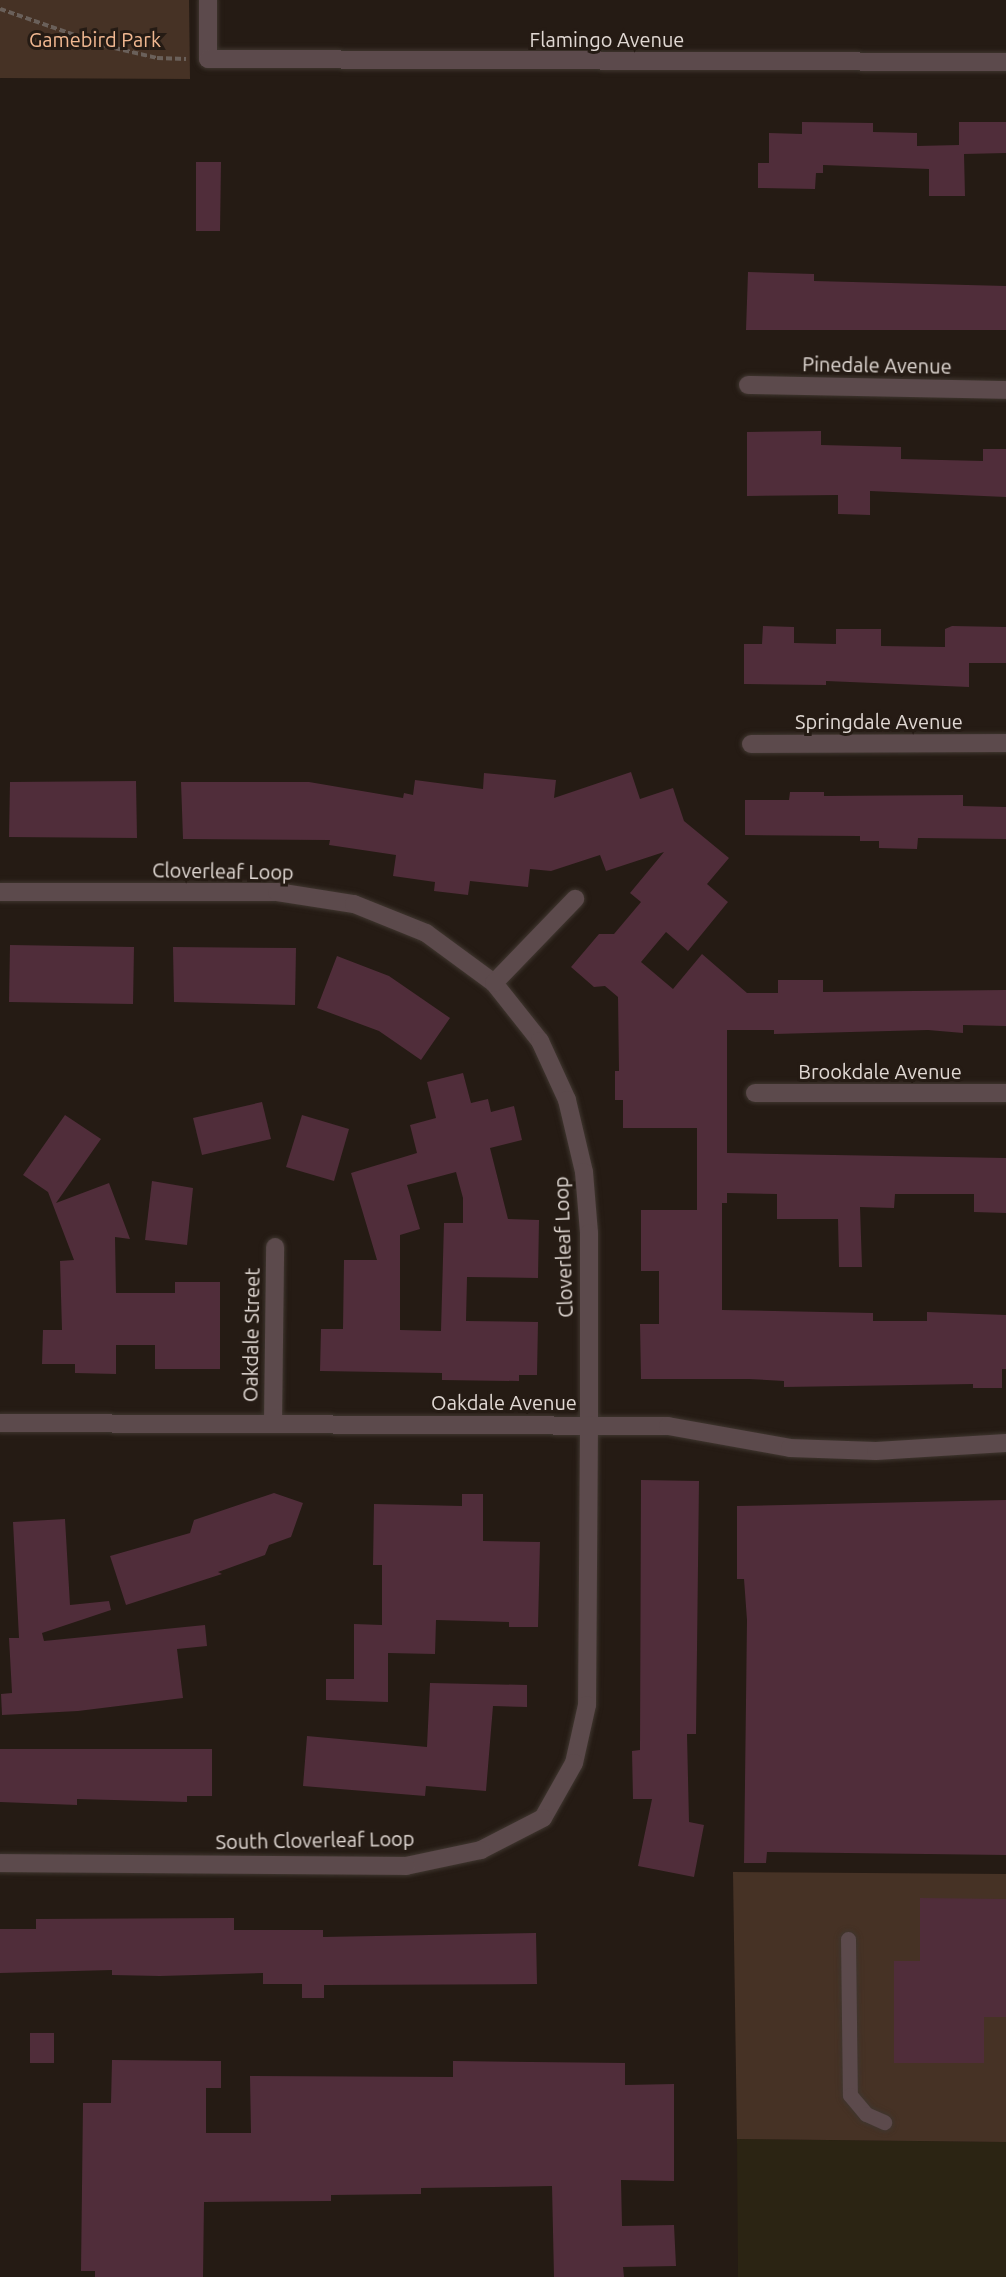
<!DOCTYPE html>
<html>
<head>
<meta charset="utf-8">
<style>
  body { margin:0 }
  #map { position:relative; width:1006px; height:2277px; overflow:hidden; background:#251b14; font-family:Ubuntu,sans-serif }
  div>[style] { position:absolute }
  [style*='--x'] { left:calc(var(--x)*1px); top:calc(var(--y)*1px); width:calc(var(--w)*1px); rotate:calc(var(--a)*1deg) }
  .commercial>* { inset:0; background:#2b2413 }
  .green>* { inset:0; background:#463225 }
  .building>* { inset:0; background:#502d3a }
  .path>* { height:4px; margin-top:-2px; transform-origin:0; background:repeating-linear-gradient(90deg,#6a605a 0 6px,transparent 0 9px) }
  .roads { filter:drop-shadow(0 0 2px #3f362f) drop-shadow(0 0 2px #3f362f) }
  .service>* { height:15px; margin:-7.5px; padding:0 7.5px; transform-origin:7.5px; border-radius:7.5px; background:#5c4a4c }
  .minor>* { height:18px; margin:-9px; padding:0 9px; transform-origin:9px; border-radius:9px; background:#5c4a4c }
  .tertiary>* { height:18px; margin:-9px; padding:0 9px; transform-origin:9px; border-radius:9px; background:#5c4a4c }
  span { translate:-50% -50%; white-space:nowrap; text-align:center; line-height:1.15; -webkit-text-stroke:6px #251b14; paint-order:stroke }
  .park-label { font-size:20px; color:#f1b891 }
  .street-label { font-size:20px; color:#e1d9d4 }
</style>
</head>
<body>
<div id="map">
  <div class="commercial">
    <i style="clip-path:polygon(737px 2139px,1006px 2142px,1006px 2277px,738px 2277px)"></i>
  </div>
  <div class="green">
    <i style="clip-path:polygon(0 0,189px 0,190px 79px,0 78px)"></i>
    <i style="clip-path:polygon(733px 1872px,1006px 1874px,1006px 2142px,737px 2139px)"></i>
  </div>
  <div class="building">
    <i style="clip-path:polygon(802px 122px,873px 123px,873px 132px,917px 133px,917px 146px,959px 145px,959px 122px,1006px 122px,1006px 153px,964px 154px,965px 196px,929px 196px,929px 169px,823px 165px,823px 173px,816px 173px,815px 189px,758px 188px,758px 163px,769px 163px,769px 133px,802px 134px)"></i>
    <i style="clip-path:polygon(196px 162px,221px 162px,220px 231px,196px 231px)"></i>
    <i style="clip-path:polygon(748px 272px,814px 274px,814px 281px,1006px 286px,1006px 330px,746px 330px)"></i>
    <i style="clip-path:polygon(821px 431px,821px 445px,901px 447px,901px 459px,983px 461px,983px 449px,1006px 449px,1006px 497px,870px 491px,870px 515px,838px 514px,838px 495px,747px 496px,747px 432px)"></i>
    <i style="clip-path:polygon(763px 626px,794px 627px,794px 643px,836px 644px,836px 629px,881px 629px,881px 646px,945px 647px,945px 629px,952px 626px,1006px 627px,1006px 663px,969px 663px,969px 687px,826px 681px,826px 685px,744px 684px,744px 644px,762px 644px)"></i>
    <i style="clip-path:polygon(631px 772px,640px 799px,673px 788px,684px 821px,729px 858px,707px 884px,728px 902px,688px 951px,666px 932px,641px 962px,673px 989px,702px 954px,747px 993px,778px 993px,778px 980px,823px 980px,823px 992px,1006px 990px,1006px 1026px,963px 1025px,963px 1033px,928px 1030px,774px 1034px,774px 1030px,727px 1030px,727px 1153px,1006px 1158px,1006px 1213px,974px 1212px,974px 1194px,895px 1194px,894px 1208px,860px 1207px,862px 1267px,839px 1267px,838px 1219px,777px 1219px,777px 1194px,727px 1193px,727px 1203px,722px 1203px,722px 1310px,873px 1313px,873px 1321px,927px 1321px,927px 1312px,1006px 1315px,1006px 1369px,1002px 1369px,1002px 1388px,973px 1388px,973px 1384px,784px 1387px,784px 1381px,749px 1379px,641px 1379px,640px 1324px,659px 1324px,659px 1271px,641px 1271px,641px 1210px,697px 1210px,697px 1128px,623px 1128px,623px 1100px,615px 1100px,615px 1071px,619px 1071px,618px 997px,605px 986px,594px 987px,571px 967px,599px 934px,614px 934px,641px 902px,630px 893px,664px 852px,606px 871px,600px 855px,551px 871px,530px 869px,528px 887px,470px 881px,468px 895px,434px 891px,435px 882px,393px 876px,396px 855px,329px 845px,330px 840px,183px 839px,181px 782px,309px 782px,403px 798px,404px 793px,413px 795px,415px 780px,483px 789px,484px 773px,556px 780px,554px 798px)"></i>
    <i style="clip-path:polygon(136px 781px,137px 838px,9px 837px,10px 782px)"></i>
    <i style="clip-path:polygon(790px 792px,824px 792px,824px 796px,963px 795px,963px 806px,1006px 807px,1006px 839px,918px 838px,917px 849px,879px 848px,879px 841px,860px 841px,860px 836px,745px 835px,745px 800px,789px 800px)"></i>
    <i style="clip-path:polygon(10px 945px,134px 947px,133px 1004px,9px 1002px)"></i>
    <i style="clip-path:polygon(173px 947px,296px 948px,295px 1005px,174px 1002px)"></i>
    <i style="clip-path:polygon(337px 956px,389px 976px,450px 1018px,421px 1060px,379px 1031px,317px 1008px)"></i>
    <i style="clip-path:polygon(evenodd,463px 1073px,471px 1103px,488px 1099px,491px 1112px,514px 1106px,522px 1140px,490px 1148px,508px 1219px,539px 1220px,538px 1278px,467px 1277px,466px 1321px,538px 1322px,537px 1375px,519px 1375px,519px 1381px,442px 1380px,442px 1373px,320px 1371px,321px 1329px,343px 1329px,344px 1260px,377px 1260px,351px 1173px,417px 1153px,410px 1125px,436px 1118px,427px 1082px,463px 1073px,456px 1172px,463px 1198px,463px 1223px,444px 1223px,441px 1331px,400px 1330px,400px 1235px,420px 1229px,407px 1185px,456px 1172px)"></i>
    <i style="clip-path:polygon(262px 1102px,271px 1139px,202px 1155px,193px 1118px)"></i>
    <i style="clip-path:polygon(65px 1115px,101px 1139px,56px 1203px,109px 1183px,130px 1239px,115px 1237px,116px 1293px,175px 1293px,175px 1282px,220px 1282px,220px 1369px,155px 1369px,155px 1345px,116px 1345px,116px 1374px,75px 1373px,75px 1364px,42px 1364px,43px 1330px,62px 1330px,60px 1261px,74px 1260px,48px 1192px,23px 1175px)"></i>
    <i style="clip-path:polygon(302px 1115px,349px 1129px,334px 1181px,286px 1167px)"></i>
    <i style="clip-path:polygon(152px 1181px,193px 1188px,187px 1245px,145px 1240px)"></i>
    <i style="clip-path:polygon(641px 1480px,699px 1481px,696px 1734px,687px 1734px,689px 1822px,704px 1825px,694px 1877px,638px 1866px,652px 1799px,633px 1799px,632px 1751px,640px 1750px)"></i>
    <i style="clip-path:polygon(274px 1493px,303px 1503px,291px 1537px,269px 1545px,265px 1555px,218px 1572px,222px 1574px,126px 1605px,110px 1556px,190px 1533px,194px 1520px)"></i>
    <i style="clip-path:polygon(462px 1494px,483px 1494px,483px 1541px,540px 1542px,538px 1627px,509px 1627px,509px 1622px,436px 1620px,435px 1654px,388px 1653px,388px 1702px,326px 1700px,326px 1679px,354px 1679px,354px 1624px,382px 1625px,382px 1565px,373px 1565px,374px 1504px,462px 1506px)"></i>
    <i style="clip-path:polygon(1006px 1500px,1006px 1855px,767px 1852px,766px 1863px,744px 1863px,747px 1620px,744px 1579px,737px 1579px,737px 1506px)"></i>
    <i style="clip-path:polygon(65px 1519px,70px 1605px,109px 1601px,111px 1610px,42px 1633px,44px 1641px,205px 1625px,207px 1646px,177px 1649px,183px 1698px,78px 1711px,2px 1715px,1px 1694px,12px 1693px,9px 1638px,19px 1638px,13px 1522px)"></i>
    <i style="clip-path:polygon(430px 1683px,527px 1685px,527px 1707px,493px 1706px,486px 1791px,426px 1786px,425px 1796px,303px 1786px,307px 1736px,427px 1747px)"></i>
    <i style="clip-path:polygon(0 1749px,212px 1749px,212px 1796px,187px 1796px,187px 1802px,77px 1799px,77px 1805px,0 1802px)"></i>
    <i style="clip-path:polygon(920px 1898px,1006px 1899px,1006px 2017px,984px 2017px,984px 2063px,894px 2063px,894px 1961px,920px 1961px)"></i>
    <i style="clip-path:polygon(234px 1918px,234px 1930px,323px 1930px,323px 1937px,536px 1933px,537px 1984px,324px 1985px,324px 1998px,302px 1998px,302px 1984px,263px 1984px,263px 1973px,160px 1976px,112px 1975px,112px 1970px,0 1973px,0 1929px,36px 1929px,36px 1919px)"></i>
    <i style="clip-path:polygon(30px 2033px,54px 2033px,54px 2063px,30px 2063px)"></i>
    <i style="clip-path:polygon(112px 2060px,221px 2061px,221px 2088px,206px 2088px,206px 2133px,251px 2133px,250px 2076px,453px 2077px,453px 2061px,625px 2063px,625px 2085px,674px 2084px,674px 2181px,621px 2180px,622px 2226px,674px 2225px,676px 2266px,623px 2267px,624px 2277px,554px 2277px,552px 2186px,421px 2188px,421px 2194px,331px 2195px,331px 2201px,204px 2202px,203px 2277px,95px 2277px,95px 2271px,81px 2271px,83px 2103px,111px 2103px)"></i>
  </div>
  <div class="path">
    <i style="--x:0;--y:9;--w:112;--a:19.2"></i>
    <i style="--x:106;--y:46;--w:52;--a:13.2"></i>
    <i style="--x:157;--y:58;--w:29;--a:2"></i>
  </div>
  <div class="roads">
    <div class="service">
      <i style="--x:848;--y:1939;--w:156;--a:89.3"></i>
      <i style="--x:850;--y:2095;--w:25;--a:50"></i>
      <i style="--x:866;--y:2114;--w:20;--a:24"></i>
    </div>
    <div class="minor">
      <i style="--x:208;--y:0;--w:59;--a:90"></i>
      <i style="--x:208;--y:59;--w:798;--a:0.22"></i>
      <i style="--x:748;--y:385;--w:258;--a:1.1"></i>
      <i style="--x:751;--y:744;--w:255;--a:-0.2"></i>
      <i style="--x:0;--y:892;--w:277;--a:0"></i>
      <i style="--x:277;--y:892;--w:78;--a:8.9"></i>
      <i style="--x:354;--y:904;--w:78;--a:21.9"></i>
      <i style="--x:426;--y:933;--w:84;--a:36.3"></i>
      <i style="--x:494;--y:983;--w:74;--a:51.6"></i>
      <i style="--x:540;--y:1041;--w:65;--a:65.4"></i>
      <i style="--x:567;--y:1100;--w:74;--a:76.7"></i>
      <i style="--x:584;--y:1172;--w:61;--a:85.3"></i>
      <i style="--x:589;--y:1233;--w:192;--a:90"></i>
      <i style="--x:589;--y:1425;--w:280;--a:90.4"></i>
      <i style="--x:587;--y:1705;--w:59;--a:102.6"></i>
      <i style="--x:574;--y:1763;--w:63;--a:119.4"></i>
      <i style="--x:543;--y:1818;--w:70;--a:152.7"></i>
      <i style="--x:481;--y:1850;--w:77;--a:168"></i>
      <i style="--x:406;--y:1866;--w:406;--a:-179.6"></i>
      <i style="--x:494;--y:983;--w:117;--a:-46"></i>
      <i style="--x:755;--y:1093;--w:251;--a:0"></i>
      <i style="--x:273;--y:1423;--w:176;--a:-89.3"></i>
    </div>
    <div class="tertiary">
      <i style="--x:0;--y:1423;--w:668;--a:0.26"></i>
      <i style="--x:668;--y:1426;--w:124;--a:10.2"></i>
      <i style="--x:790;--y:1448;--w:86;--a:2"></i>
      <i style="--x:876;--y:1451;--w:130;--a:-3.5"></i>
    </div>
  </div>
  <div class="park-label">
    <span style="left:95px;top:39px">Gamebird Park</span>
  </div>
  <div class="street-label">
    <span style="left:607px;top:39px">Flamingo Avenue</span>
    <span style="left:877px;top:365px;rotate:1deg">Pinedale Avenue</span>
    <span style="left:879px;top:721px">Springdale Avenue</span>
    <span style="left:223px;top:871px;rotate:1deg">Cloverleaf Loop</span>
    <span style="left:880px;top:1071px">Brookdale Avenue</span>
    <span style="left:563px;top:1247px;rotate:-92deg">Cloverleaf Loop</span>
    <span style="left:251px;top:1335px;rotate:-89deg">Oakdale Street</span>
    <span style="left:504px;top:1402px">Oakdale Avenue</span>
    <span style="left:315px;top:1840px;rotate:-1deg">South Cloverleaf Loop</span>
  </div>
</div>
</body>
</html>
